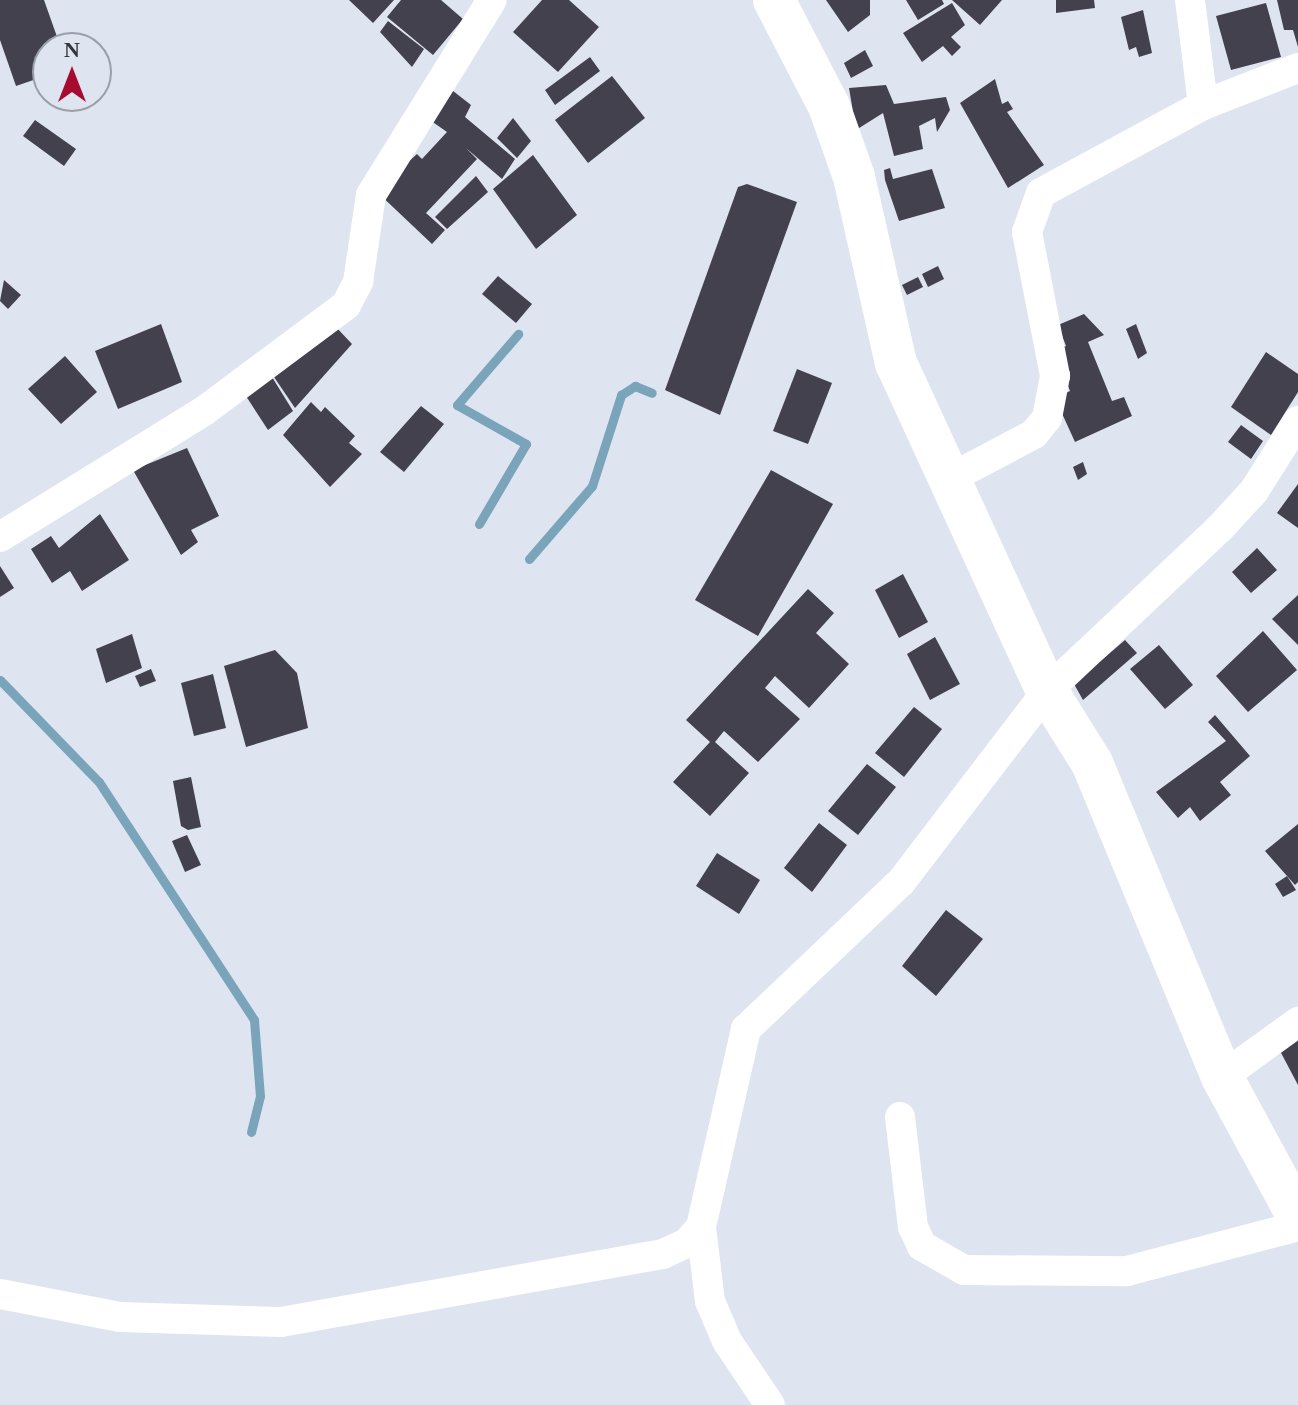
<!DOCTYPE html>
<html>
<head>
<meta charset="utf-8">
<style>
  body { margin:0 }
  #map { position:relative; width:1298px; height:1405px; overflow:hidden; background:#dfe4f1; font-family:Georgia,serif }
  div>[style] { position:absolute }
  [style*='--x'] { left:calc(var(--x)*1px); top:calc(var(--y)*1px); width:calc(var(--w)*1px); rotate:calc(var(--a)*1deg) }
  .stream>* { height:9px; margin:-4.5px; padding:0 4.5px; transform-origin:4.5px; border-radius:4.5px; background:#79a4b9 }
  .building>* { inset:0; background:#43414d }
  .street>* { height:30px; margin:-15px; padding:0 15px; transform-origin:15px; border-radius:15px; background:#fff }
  .secondary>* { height:42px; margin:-21px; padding:0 21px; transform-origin:21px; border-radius:21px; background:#fff }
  span { translate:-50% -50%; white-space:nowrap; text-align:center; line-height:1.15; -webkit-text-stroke:8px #dfe4f1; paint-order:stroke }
  .north { position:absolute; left:32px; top:32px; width:80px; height:80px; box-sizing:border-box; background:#dfe4f1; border:2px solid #9a9ea8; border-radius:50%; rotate:0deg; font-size:22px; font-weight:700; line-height:32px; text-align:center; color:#33353b }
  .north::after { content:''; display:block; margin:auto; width:28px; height:36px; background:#a60c2e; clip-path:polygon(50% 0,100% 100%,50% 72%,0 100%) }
</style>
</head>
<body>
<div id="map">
  <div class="stream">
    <i style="--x:479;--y:524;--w:93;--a:-59.6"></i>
    <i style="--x:526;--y:444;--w:79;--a:-150.5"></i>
    <i style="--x:457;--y:405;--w:94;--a:-49.3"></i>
    <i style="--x:529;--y:559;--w:96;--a:-49.2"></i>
    <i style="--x:592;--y:486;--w:96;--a:-72.3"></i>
    <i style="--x:621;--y:395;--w:17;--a:-33"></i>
    <i style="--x:635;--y:386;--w:18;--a:22"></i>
    <i style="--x:0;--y:680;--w:142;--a:45.9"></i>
    <i style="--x:99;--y:782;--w:284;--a:56.9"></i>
    <i style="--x:254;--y:1020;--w:76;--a:85.5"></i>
    <i style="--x:260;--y:1096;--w:37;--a:104"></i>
  </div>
  <div class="building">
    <i style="clip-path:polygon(0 0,44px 0,61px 48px,48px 48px,48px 75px,16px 86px,0 40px)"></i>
    <i style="clip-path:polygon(349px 0,394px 0,373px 23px)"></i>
    <i style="clip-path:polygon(401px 0,441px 0,463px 19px,433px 55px,387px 17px)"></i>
    <i style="clip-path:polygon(542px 0,569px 0,599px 27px,558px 72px,513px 32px)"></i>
    <i style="clip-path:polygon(826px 0,870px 0,870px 15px,848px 32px)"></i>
    <i style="clip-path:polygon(906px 0,942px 0,944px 4px,918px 20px)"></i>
    <i style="clip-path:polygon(952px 0,1002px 0,980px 25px)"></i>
    <i style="clip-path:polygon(1056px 0,1094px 0,1095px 8px,1056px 13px)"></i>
    <i style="clip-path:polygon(1277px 0,1298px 0,1298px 47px,1293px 30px,1284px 30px)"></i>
    <i style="clip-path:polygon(952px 3px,965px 25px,951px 37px,961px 47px,952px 56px,943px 46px,922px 62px,903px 33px)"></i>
    <i style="clip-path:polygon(1266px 3px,1281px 57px,1231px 70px,1216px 16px)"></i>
    <i style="clip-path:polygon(1143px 10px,1152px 53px,1139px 57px,1136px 47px,1129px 50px,1121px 17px)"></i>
    <i style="clip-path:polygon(388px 21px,424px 49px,412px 67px,380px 32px)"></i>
    <i style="clip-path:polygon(865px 50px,873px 66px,851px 78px,844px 63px)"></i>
    <i style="clip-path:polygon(590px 57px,600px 71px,555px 105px,545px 90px)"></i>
    <i style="clip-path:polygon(612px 76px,645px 118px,588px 163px,555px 120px)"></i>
    <i style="clip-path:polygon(995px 79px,1002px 104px,1008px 101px,1013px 109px,1007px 112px,1044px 165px,1008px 188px,960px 103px)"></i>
    <i style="clip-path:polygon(886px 85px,894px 104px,946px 97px,950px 110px,937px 132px,935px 118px,919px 126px,923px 149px,894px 156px,883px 113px,856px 130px,849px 88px)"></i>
    <i style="clip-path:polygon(448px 87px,471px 105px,465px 117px,515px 159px,502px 179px,466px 148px,477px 159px,426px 213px,445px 230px,432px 244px,376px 191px,417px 154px,422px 159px,447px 132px,427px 118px)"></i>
    <i style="clip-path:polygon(513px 118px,531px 141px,517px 158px,497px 138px)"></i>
    <i style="clip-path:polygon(35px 120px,76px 149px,64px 166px,23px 136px)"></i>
    <i style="clip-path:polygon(533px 155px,577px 215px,536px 249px,493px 189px)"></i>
    <i style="clip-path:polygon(890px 168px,893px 179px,932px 169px,945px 208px,899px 221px,885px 180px,884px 170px)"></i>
    <i style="clip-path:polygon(476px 176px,488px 192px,447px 229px,435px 217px)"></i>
    <i style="clip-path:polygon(747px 184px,797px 202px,720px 415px,665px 390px,738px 187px)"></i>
    <i style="clip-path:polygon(938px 266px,944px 279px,928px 287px,922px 274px)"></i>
    <i style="clip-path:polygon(498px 276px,532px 304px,516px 323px,482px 294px)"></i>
    <i style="clip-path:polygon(918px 277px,923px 287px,907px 295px,902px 285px)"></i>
    <i style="clip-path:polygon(4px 280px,21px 295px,8px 309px,0 301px)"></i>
    <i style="clip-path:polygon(1084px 314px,1104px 335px,1088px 342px,1112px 401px,1124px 397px,1132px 416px,1075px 442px,1055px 398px,1070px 391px,1055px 351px,1066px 346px,1058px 325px)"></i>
    <i style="clip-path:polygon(161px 324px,182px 382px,118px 409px,95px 351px)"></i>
    <i style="clip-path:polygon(1136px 324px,1147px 353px,1138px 359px,1126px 329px)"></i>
    <i style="clip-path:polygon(335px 326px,352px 344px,295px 408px,274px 377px)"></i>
    <i style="clip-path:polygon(1266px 352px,1298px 374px,1298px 392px,1271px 435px,1231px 407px)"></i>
    <i style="clip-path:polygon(65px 356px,97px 392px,61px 424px,28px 389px)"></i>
    <i style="clip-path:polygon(797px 369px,832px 383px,808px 444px,773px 431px)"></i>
    <i style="clip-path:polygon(272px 377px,293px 411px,268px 430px,244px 393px)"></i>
    <i style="clip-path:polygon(311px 402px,321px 412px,325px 407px,355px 436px,349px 443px,362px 454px,330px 487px,283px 435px)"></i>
    <i style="clip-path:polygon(421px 406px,444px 424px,404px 472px,380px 452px)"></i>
    <i style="clip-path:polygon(1241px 425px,1263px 441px,1251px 459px,1228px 442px)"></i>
    <i style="clip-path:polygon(187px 448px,219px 516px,191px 530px,198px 542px,181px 555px,133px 470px)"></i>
    <i style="clip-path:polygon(1083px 462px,1087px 474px,1078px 480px,1073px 467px)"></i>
    <i style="clip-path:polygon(771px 470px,833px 504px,758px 636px,695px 600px)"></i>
    <i style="clip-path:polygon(1298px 484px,1298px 528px,1277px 513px)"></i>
    <i style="clip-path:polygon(100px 514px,129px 560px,82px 591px,70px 571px,52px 583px,31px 549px,51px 536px,59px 548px)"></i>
    <i style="clip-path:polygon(1257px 548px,1277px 570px,1251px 593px,1232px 572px)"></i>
    <i style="clip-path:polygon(0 566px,14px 588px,0 597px)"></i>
    <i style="clip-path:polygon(903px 574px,928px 622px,899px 638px,875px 590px)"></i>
    <i style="clip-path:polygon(808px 589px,834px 613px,816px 633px,849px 664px,809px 708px,775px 676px,765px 688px,800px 719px,758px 762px,724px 731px,715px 742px,749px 773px,710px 816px,673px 782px,710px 742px,686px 720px)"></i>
    <i style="clip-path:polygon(1298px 595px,1298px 645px,1272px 619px)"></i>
    <i style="clip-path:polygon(1263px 631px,1297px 670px,1248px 712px,1216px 676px)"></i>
    <i style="clip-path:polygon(132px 634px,142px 668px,106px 683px,96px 649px)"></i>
    <i style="clip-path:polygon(935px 637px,960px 684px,930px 700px,907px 654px)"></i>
    <i style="clip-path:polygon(1125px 640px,1137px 653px,1083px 700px,1074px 684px)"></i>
    <i style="clip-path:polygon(1159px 645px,1193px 685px,1165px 709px,1130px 669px)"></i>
    <i style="clip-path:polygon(275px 650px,297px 673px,308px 728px,246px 747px,224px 666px)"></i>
    <i style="clip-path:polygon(151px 669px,156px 681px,140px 687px,135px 676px)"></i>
    <i style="clip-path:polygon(213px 674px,226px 728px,194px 736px,181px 683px)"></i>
    <i style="clip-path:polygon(914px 707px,942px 729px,904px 777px,875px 753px)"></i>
    <i style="clip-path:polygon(1215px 715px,1250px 756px,1220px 782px,1231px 795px,1200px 821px,1190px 807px,1178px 818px,1156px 792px,1226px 741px,1208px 722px)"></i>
    <i style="clip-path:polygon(867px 764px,896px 787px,858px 835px,828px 811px)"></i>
    <i style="clip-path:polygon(191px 777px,201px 827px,188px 830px,181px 826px,173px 781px)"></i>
    <i style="clip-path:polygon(819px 823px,847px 845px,812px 892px,784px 868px)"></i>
    <i style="clip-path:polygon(1298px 824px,1298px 882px,1295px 885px,1265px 851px)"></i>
    <i style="clip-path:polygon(187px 835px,201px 865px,185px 872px,172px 841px)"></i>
    <i style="clip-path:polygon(717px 853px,760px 880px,739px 914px,696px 886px)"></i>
    <i style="clip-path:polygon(1287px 876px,1296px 890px,1283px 897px,1275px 884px)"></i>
    <i style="clip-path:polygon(946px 910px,983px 939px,936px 996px,902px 966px)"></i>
    <i style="clip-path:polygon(1298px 1036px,1298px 1085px,1279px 1049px)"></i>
  </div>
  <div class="street">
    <i style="--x:1190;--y:0;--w:106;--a:82.9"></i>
    <i style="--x:949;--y:479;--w:96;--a:-27.9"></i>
    <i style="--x:1034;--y:434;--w:21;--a:-51"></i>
    <i style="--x:1047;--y:418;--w:43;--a:-79.2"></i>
    <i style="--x:1055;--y:376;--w:147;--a:-101"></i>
    <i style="--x:1027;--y:232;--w:41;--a:-70.3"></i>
    <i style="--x:1041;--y:193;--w:184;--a:-28.5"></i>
    <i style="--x:1203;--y:105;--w:102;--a:-21.3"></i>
    <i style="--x:0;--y:537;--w:240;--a:-31.7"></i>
    <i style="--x:204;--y:411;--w:177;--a:-36.7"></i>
    <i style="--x:346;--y:305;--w:26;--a:-62"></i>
    <i style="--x:358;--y:282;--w:88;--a:-81.5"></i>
    <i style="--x:371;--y:195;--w:229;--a:-58.2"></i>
    <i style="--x:1222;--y:1077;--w:94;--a:-35.9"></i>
    <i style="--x:900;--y:1117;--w:111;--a:83.3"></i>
    <i style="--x:913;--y:1227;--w:21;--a:65"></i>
    <i style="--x:922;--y:1246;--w:48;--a:29.7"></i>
    <i style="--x:964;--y:1270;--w:163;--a:0.4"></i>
    <i style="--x:1127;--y:1271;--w:177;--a:-14.7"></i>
    <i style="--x:701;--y:1227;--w:75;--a:83.1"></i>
    <i style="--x:710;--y:1301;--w:43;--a:67"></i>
    <i style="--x:727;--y:1341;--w:77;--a:56.1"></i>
    <i style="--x:0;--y:1294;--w:122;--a:10.9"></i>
    <i style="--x:120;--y:1317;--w:161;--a:1.8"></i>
    <i style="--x:281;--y:1322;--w:388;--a:-10.1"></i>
    <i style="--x:663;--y:1254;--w:26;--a:-25"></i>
    <i style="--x:687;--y:1243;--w:21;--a:-49"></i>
    <i style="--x:701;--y:1227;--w:203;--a:-77.2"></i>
    <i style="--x:746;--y:1029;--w:214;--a:-43.5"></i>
    <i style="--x:901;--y:882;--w:240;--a:-52.6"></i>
    <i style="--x:1047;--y:691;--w:236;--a:-43.3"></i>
    <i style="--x:1219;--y:529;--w:52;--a:-47.4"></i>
    <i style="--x:1254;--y:491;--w:83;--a:-57.8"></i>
  </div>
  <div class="secondary">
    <i style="--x:774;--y:0;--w:119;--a:62.6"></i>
    <i style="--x:829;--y:106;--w:75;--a:70.6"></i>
    <i style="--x:854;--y:177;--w:191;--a:77.3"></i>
    <i style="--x:896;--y:363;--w:361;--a:65.3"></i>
    <i style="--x:1047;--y:691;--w:85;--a:58"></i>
    <i style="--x:1092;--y:763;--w:340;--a:67.5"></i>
    <i style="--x:1222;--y:1077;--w:159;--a:61.5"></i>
  </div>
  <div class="north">N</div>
</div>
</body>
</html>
